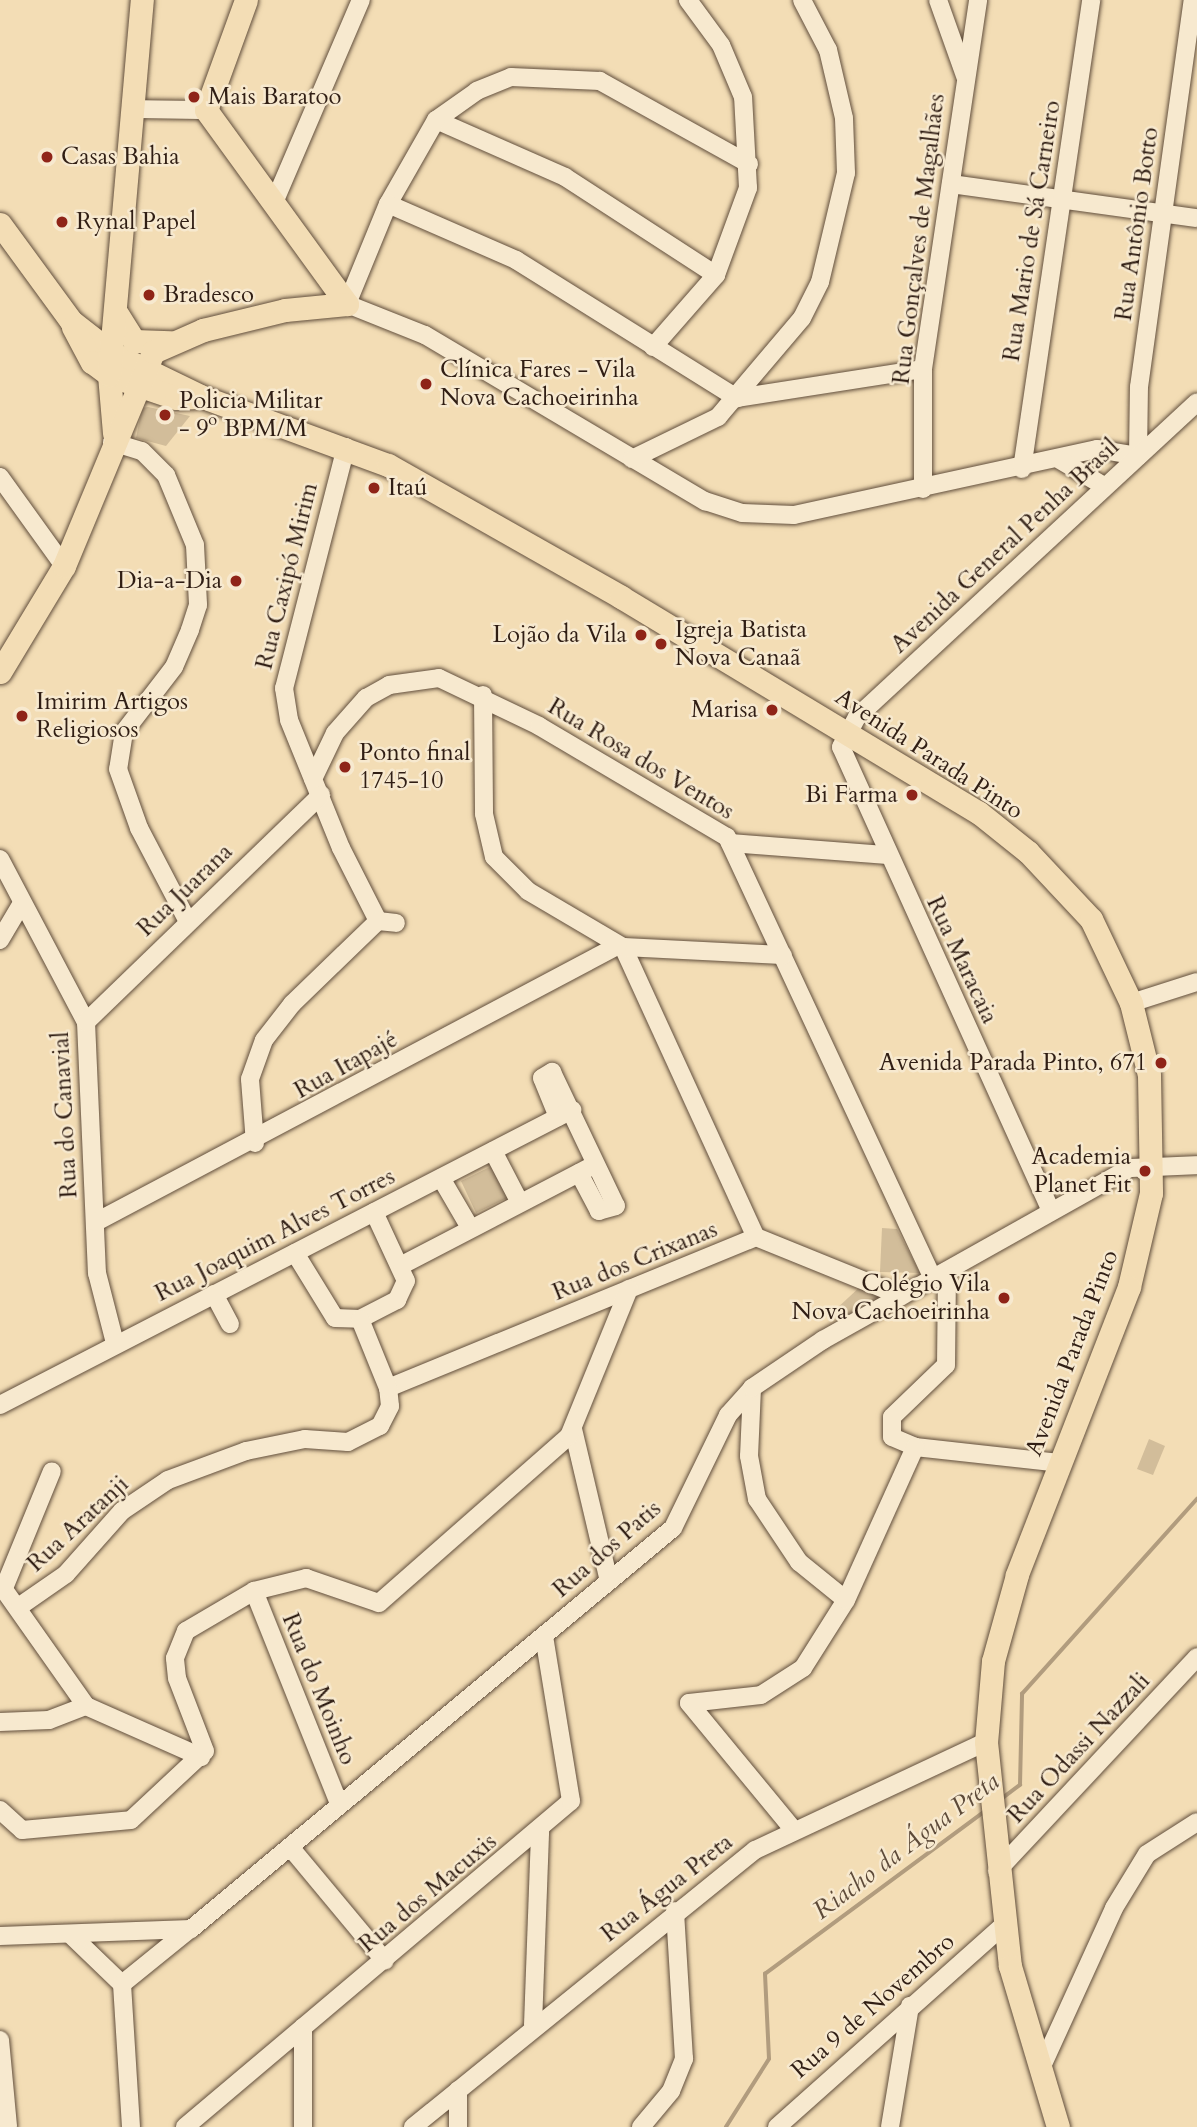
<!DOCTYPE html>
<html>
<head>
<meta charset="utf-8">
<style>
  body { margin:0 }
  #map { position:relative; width:1197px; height:2127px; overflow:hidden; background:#f3ddb5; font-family:Cardo,serif }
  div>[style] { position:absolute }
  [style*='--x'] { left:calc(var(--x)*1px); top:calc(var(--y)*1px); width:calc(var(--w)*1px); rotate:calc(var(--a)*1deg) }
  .green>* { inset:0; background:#d2bd9a }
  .stream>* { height:3.5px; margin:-1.75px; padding:0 1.75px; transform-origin:1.75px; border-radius:1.75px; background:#b19c7e }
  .roads { filter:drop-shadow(0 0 2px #614e3c) drop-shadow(0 0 2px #614e3c) }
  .minor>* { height:18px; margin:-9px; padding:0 9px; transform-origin:9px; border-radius:9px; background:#f7e9cf }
  .major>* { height:23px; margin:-11.5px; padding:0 11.5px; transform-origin:11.5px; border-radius:11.5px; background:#f3ddb5 }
  .dots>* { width:19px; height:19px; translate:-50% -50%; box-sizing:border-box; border:4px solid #f7e9cf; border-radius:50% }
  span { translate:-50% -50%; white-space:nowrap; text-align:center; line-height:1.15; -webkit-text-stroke:5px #f7e9cf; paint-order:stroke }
  .poi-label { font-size:24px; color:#301e14 }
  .left { translate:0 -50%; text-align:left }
  .right { translate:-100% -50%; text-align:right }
  .street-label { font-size:24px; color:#301e14 }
  .water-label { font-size:26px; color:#5d4a39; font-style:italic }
</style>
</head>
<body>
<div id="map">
  <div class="green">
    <i style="clip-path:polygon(142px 408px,148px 407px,190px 416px,166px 446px,136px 438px)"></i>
    <i style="clip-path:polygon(496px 1164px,511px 1196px,476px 1213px,461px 1181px)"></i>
    <i style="clip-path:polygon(882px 1228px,897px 1229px,920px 1273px,880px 1272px)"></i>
    <i style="clip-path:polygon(862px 1285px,879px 1298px,842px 1320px,835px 1310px)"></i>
    <i style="clip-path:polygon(1149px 1439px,1165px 1446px,1153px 1475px,1137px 1469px)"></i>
  </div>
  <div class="stream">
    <i style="--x:1000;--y:1800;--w:25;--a:-37"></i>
    <i style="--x:1020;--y:1785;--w:91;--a:-88.7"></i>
    <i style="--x:1022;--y:1694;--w:262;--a:-48.1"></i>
    <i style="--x:726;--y:2127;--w:80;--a:-57.7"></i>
    <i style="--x:769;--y:2059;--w:85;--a:-92.7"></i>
    <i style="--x:765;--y:1974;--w:274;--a:-36.5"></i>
  </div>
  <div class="roads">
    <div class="minor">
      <i style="--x:938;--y:0;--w:81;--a:70.4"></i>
      <i style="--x:133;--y:109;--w:73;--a:0.8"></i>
      <i style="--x:436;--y:120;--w:141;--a:23.8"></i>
      <i style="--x:565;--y:177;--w:180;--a:33"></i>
      <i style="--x:749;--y:164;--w:171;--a:-150.9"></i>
      <i style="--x:600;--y:81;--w:89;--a:-177.4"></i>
      <i style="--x:511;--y:77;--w:37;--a:158"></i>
      <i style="--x:477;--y:91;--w:50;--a:144.7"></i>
      <i style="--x:436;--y:120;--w:97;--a:119.7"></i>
      <i style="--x:388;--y:204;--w:108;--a:112.3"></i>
      <i style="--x:347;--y:304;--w:84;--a:21.7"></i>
      <i style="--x:425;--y:335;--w:326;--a:30.7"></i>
      <i style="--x:705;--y:501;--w:39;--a:18"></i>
      <i style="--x:742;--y:513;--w:52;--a:2.2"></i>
      <i style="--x:794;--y:515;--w:310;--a:-12.3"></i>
      <i style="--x:1097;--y:449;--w:42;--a:9.7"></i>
      <i style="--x:1138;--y:456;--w:69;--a:-89.2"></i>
      <i style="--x:1139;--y:387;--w:391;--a:-82.1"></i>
      <i style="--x:951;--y:184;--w:248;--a:7.9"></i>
      <i style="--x:388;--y:204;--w:140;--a:23.6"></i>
      <i style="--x:516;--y:260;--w:261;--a:32"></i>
      <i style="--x:737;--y:398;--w:188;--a:-8.9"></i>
      <i style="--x:273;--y:205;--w:223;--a:-66.8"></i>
      <i style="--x:653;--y:347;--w:96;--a:-48.8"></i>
      <i style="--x:716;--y:275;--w:93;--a:-69.8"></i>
      <i style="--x:748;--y:188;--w:91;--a:-93.1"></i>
      <i style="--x:743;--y:97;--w:56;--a:-112.9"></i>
      <i style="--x:721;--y:45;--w:56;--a:-126.3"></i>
      <i style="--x:112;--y:442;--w:31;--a:17"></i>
      <i style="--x:142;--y:451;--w:34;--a:45"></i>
      <i style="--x:166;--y:475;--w:76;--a:67.5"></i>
      <i style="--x:195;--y:545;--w:60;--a:87.1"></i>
      <i style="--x:198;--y:605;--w:26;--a:108"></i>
      <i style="--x:190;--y:630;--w:40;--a:113.4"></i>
      <i style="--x:174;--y:667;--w:82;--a:127.6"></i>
      <i style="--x:124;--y:732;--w:37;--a:99"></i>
      <i style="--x:118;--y:769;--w:63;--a:70.4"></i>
      <i style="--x:139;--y:828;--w:104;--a:62.4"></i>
      <i style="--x:346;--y:447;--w:249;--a:104.4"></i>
      <i style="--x:284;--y:688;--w:32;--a:81"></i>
      <i style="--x:289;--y:720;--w:138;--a:67.9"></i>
      <i style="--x:341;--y:848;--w:82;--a:63.1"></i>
      <i style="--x:632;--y:459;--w:96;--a:-26"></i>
      <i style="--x:718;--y:417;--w:130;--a:-49.7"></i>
      <i style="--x:802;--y:318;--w:40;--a:-63.4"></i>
      <i style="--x:820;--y:282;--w:112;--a:-76.6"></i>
      <i style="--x:846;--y:173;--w:55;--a:-92.1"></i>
      <i style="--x:844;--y:118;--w:70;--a:-103.2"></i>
      <i style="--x:828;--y:50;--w:56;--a:-117.5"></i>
      <i style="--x:1060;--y:460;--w:51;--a:30.6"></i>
      <i style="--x:1022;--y:469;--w:474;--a:-81.6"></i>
      <i style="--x:0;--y:477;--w:110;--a:54.3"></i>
      <i style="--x:923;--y:489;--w:120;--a:-90"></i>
      <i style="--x:923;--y:369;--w:373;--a:-81.5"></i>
      <i style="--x:483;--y:695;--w:119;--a:89.5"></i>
      <i style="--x:484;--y:814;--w:44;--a:76.9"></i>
      <i style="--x:494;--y:857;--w:48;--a:45"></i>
      <i style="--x:528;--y:891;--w:110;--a:30.5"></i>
      <i style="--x:623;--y:947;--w:319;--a:65.4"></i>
      <i style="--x:313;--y:779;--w:51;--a:-64.4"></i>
      <i style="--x:335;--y:733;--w:47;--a:-48.5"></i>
      <i style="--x:366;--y:698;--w:26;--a:-29"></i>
      <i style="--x:389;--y:685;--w:50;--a:-8"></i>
      <i style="--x:439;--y:678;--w:111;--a:25.6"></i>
      <i style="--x:539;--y:726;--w:218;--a:30.6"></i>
      <i style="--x:727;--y:837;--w:488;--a:65"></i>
      <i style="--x:730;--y:843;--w:155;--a:4.4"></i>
      <i style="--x:0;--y:859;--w:184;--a:62.2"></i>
      <i style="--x:86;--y:1022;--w:251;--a:87.5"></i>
      <i style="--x:97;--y:1273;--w:72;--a:75.6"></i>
      <i style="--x:0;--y:940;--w:43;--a:-59.3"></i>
      <i style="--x:623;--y:947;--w:160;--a:2.9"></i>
      <i style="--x:1131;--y:1003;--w:69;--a:-17.7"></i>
      <i style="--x:86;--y:1022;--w:327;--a:-44"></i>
      <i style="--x:558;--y:1117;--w:42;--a:-112.3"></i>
      <i style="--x:542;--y:1078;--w:12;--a:-31"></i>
      <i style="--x:552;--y:1072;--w:148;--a:64.5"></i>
      <i style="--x:616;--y:1206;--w:18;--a:164"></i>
      <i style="--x:599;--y:1211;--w:43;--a:-117.8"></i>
      <i style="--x:255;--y:1143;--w:64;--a:-94.5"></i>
      <i style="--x:250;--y:1079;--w:41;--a:-70.3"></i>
      <i style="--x:264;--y:1040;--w:46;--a:-52.1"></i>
      <i style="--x:292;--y:1004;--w:120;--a:-44"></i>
      <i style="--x:378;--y:921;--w:18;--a:6"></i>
      <i style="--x:493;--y:1151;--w:56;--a:62.5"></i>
      <i style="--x:441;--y:1178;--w:56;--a:59.7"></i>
      <i style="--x:1051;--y:1211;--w:509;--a:-114.35"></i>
      <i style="--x:841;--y:747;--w:34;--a:-62"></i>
      <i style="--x:857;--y:717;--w:463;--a:-42.8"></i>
      <i style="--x:96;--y:1222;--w:590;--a:-27.91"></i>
      <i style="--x:295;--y:1253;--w:76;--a:58.4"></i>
      <i style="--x:335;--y:1318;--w:25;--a:2"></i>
      <i style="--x:360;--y:1319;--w:42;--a:-27.2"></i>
      <i style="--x:397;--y:1300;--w:21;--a:-65"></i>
      <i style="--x:406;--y:1281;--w:76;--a:-114.9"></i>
      <i style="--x:402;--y:1265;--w:210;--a:-27.5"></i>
      <i style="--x:947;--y:1271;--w:94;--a:90.6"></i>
      <i style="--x:946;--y:1365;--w:75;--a:136.1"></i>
      <i style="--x:892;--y:1417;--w:20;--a:90"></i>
      <i style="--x:892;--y:1437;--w:25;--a:23"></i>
      <i style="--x:915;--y:1447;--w:145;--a:6.3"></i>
      <i style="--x:214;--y:1294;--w:34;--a:62"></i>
      <i style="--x:388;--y:1388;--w:398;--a:-22.3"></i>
      <i style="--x:756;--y:1237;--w:157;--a:22.1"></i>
      <i style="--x:752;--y:1388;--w:68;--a:92.5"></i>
      <i style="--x:749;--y:1456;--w:44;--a:79.5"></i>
      <i style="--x:757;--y:1499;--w:76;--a:56.3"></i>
      <i style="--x:799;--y:1562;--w:60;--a:39"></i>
      <i style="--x:0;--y:1405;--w:644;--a:-27.28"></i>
      <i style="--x:573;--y:1429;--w:156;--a:76.7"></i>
      <i style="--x:0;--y:1584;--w:149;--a:54.8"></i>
      <i style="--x:4;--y:1588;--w:126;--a:-67.7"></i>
      <i style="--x:254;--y:1591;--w:229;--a:68.2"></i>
      <i style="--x:20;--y:1606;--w:56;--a:-34.8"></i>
      <i style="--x:66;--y:1574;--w:84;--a:-48.4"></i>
      <i style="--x:122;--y:1511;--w:55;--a:-34"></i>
      <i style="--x:168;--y:1480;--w:83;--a:-20.4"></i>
      <i style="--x:246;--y:1451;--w:60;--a:-11.5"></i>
      <i style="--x:305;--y:1439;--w:43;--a:4"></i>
      <i style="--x:348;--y:1442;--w:36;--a:-27"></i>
      <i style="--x:380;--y:1426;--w:22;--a:-63"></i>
      <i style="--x:390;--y:1406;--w:18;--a:-96"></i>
      <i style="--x:388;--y:1388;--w:74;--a:-112.1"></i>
      <i style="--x:689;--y:1703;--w:72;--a:-6.3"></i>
      <i style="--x:761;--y:1695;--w:50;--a:-32.7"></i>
      <i style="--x:803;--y:1668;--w:80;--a:-57.7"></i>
      <i style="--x:846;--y:1600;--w:168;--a:-65.7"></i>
      <i style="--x:689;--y:1703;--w:163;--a:50.5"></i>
      <i style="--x:86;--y:1706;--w:126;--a:23.9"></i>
      <i style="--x:0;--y:1722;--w:49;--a:-2.3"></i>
      <i style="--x:49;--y:1720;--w:40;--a:-21"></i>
      <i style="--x:0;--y:1810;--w:30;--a:42"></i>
      <i style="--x:22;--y:1830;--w:109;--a:-5.2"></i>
      <i style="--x:131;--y:1820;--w:101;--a:-43"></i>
      <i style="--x:205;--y:1751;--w:78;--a:-111"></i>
      <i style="--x:177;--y:1678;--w:20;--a:-96"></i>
      <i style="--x:175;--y:1658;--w:29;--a:-68"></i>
      <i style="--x:186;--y:1631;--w:79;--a:-30.5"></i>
      <i style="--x:254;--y:1591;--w:54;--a:-14"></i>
      <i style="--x:306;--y:1578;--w:77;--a:18.9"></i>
      <i style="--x:379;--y:1603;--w:253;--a:-41.3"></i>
      <i style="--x:569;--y:1436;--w:159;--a:-67.8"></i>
      <i style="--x:290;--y:1847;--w:148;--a:50.2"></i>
      <i style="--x:997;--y:1871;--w:293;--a:-46.9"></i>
      <i style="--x:71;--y:1935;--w:71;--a:43.9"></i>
      <i style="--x:0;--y:1936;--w:191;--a:-2.1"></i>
      <i style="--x:191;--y:1929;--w:627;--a:-39.76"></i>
      <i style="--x:673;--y:1528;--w:126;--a:-64"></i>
      <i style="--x:728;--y:1415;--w:36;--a:-48"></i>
      <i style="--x:752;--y:1388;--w:86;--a:-34.1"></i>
      <i style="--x:823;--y:1340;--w:351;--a:-29.3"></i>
      <i style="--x:1129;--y:1168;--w:68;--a:-2.5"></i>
      <i style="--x:122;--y:1984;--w:143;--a:86.4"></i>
      <i style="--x:122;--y:1984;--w:87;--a:-39"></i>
      <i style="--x:533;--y:2025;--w:195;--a:-87.9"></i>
      <i style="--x:303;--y:2027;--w:100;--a:90"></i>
      <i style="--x:0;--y:2040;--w:87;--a:84.7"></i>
      <i style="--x:1043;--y:2064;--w:171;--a:-65.5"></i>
      <i style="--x:1114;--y:1908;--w:63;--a:-58.6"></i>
      <i style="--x:1147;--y:1854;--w:59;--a:-32.6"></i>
      <i style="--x:185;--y:2127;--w:505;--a:-40.18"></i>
      <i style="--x:571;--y:1801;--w:167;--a:-99.3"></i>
      <i style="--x:413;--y:2127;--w:440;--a:-39"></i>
      <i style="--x:755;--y:1850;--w:255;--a:-25.1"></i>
      <i style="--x:458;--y:2127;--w:37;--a:-90"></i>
      <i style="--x:641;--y:2127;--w:47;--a:-50.2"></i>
      <i style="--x:671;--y:2091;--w:35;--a:-68"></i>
      <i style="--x:684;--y:2059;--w:148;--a:-93.5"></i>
      <i style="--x:777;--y:2127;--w:304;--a:-41.7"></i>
      <i style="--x:890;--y:2127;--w:123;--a:-80.6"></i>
    </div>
    <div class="major">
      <i style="--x:246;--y:0;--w:117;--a:110"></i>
      <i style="--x:206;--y:110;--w:240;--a:54"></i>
      <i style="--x:0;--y:224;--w:120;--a:53.8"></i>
      <i style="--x:71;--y:321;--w:52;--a:38"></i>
      <i style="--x:112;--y:353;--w:98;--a:26"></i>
      <i style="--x:200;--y:396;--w:200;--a:20.2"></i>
      <i style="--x:388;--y:465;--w:268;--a:29.5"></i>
      <i style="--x:621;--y:597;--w:417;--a:31.1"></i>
      <i style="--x:978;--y:812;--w:64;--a:38.7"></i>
      <i style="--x:1028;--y:852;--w:92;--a:46.8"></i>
      <i style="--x:1091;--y:919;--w:93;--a:64.5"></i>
      <i style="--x:1131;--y:1003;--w:74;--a:76"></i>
      <i style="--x:1149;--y:1075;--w:118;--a:89"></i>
      <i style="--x:1151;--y:1193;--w:97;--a:103.2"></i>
      <i style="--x:1129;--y:1287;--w:309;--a:111.3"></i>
      <i style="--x:1017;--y:1575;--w:89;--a:105.6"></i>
      <i style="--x:993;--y:1661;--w:81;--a:94.9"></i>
      <i style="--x:986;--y:1742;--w:225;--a:83.9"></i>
      <i style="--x:1010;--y:1966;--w:168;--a:73.4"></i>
      <i style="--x:116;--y:312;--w:34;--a:58"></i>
      <i style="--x:134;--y:341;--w:36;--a:2"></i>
      <i style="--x:73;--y:327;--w:40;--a:62"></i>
      <i style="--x:92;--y:362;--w:21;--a:37"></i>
      <i style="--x:109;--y:375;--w:71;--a:18.9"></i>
      <i style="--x:176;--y:398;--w:21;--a:-3"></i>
      <i style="--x:114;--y:433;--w:58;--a:-94.9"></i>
      <i style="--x:109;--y:375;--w:376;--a:-85"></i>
      <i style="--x:0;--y:672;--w:124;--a:-58.9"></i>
      <i style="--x:64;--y:566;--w:232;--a:-67.4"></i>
      <i style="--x:153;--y:352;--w:55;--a:-23.7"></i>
      <i style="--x:203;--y:330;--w:84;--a:-13.7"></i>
      <i style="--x:285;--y:310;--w:62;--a:-5.5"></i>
    </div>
  </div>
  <div class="dots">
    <i style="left:194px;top:97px;background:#8f2418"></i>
    <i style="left:47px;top:157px;background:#8f2418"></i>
    <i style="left:62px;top:222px;background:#8f2418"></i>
    <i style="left:149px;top:295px;background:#8f2418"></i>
    <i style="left:426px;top:384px;background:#8f2418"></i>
    <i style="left:165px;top:415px;background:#8f2418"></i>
    <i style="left:374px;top:488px;background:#8f2418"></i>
    <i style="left:236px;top:581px;background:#8f2418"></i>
    <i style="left:641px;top:635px;background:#8f2418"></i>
    <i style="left:661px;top:644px;background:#8f2418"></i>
    <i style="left:772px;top:710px;background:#8f2418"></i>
    <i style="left:22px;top:716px;background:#8f2418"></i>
    <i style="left:345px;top:767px;background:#8f2418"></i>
    <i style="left:912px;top:795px;background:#8f2418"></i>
    <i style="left:1161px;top:1063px;background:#8f2418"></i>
    <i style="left:1145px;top:1171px;background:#8f2418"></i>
    <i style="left:1004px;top:1298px;background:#8f2418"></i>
  </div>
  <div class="poi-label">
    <span class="left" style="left:208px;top:97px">Mais Baratoo</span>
    <span class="left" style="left:61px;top:157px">Casas Bahia</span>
    <span class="left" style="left:76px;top:222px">Rynal Papel</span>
    <span class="left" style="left:163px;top:295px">Bradesco</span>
    <span class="left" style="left:440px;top:384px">Clínica Fares - Vila<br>Nova Cachoeirinha</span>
    <span class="left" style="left:179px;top:415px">Policia Militar<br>- 9º BPM/M</span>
    <span class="left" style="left:388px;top:488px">Itaú</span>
    <span class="right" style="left:222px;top:581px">Dia-a-Dia</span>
    <span class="left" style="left:675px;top:644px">Igreja Batista<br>Nova Canaã</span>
    <span class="right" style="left:627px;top:635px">Lojão da Vila</span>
    <span class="left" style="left:36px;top:716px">Imirim Artigos<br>Religiosos</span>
    <span class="right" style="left:758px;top:710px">Marisa</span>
    <span class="left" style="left:359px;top:767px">Ponto final<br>1745-10</span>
    <span class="right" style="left:898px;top:795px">Bi Farma</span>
    <span class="right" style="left:1147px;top:1063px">Avenida Parada Pinto, 671</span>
    <span class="right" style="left:1131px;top:1171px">Academia<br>Planet Fit</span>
    <span class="right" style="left:990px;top:1298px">Colégio Vila<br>Nova Cachoeirinha</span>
  </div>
  <div class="street-label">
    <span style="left:1137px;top:224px;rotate:-82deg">Rua Antônio Botto</span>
    <span style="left:1032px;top:231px;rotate:-81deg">Rua Mario de Sá Carneiro</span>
    <span style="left:919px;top:239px;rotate:-83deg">Rua Gonçalves de Magalhães</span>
    <span style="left:1005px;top:546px;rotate:-43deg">Avenida General Penha Brasil</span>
    <span style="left:287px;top:576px;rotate:-76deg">Rua Caxipó Mirim</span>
    <span style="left:929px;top:754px;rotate:33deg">Avenida Parada Pinto</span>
    <span style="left:641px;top:759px;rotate:31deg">Rua Rosa dos Ventos</span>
    <span style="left:185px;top:890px;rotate:-44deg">Rua Juarana</span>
    <span style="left:962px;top:960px;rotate:65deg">Rua Maracaia</span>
    <span style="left:346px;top:1065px;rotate:-29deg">Rua Itapajé</span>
    <span style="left:65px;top:1115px;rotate:-93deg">Rua do Canavial</span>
    <span style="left:275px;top:1235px;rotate:-27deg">Rua Joaquim Alves Torres</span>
    <span style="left:635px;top:1261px;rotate:-22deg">Rua dos Crixanas</span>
    <span style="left:1072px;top:1353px;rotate:-69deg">Avenida Parada Pinto</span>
    <span style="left:78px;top:1524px;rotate:-43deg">Rua Aratanji</span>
    <span style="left:607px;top:1549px;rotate:-41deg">Rua dos Patis</span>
    <span style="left:319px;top:1689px;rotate:68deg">Rua do Moinho</span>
    <span style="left:1079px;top:1748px;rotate:-47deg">Rua Odassi Nazzali</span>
    <span style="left:667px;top:1888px;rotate:-38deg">Rua Água Preta</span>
    <span style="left:428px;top:1893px;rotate:-40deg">Rua dos Macuxis</span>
    <span style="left:873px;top:2006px;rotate:-41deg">Rua 9 de Novembro</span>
  </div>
  <div class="water-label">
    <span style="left:906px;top:1846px;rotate:-37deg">Riacho da Água Preta</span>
  </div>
</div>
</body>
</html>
